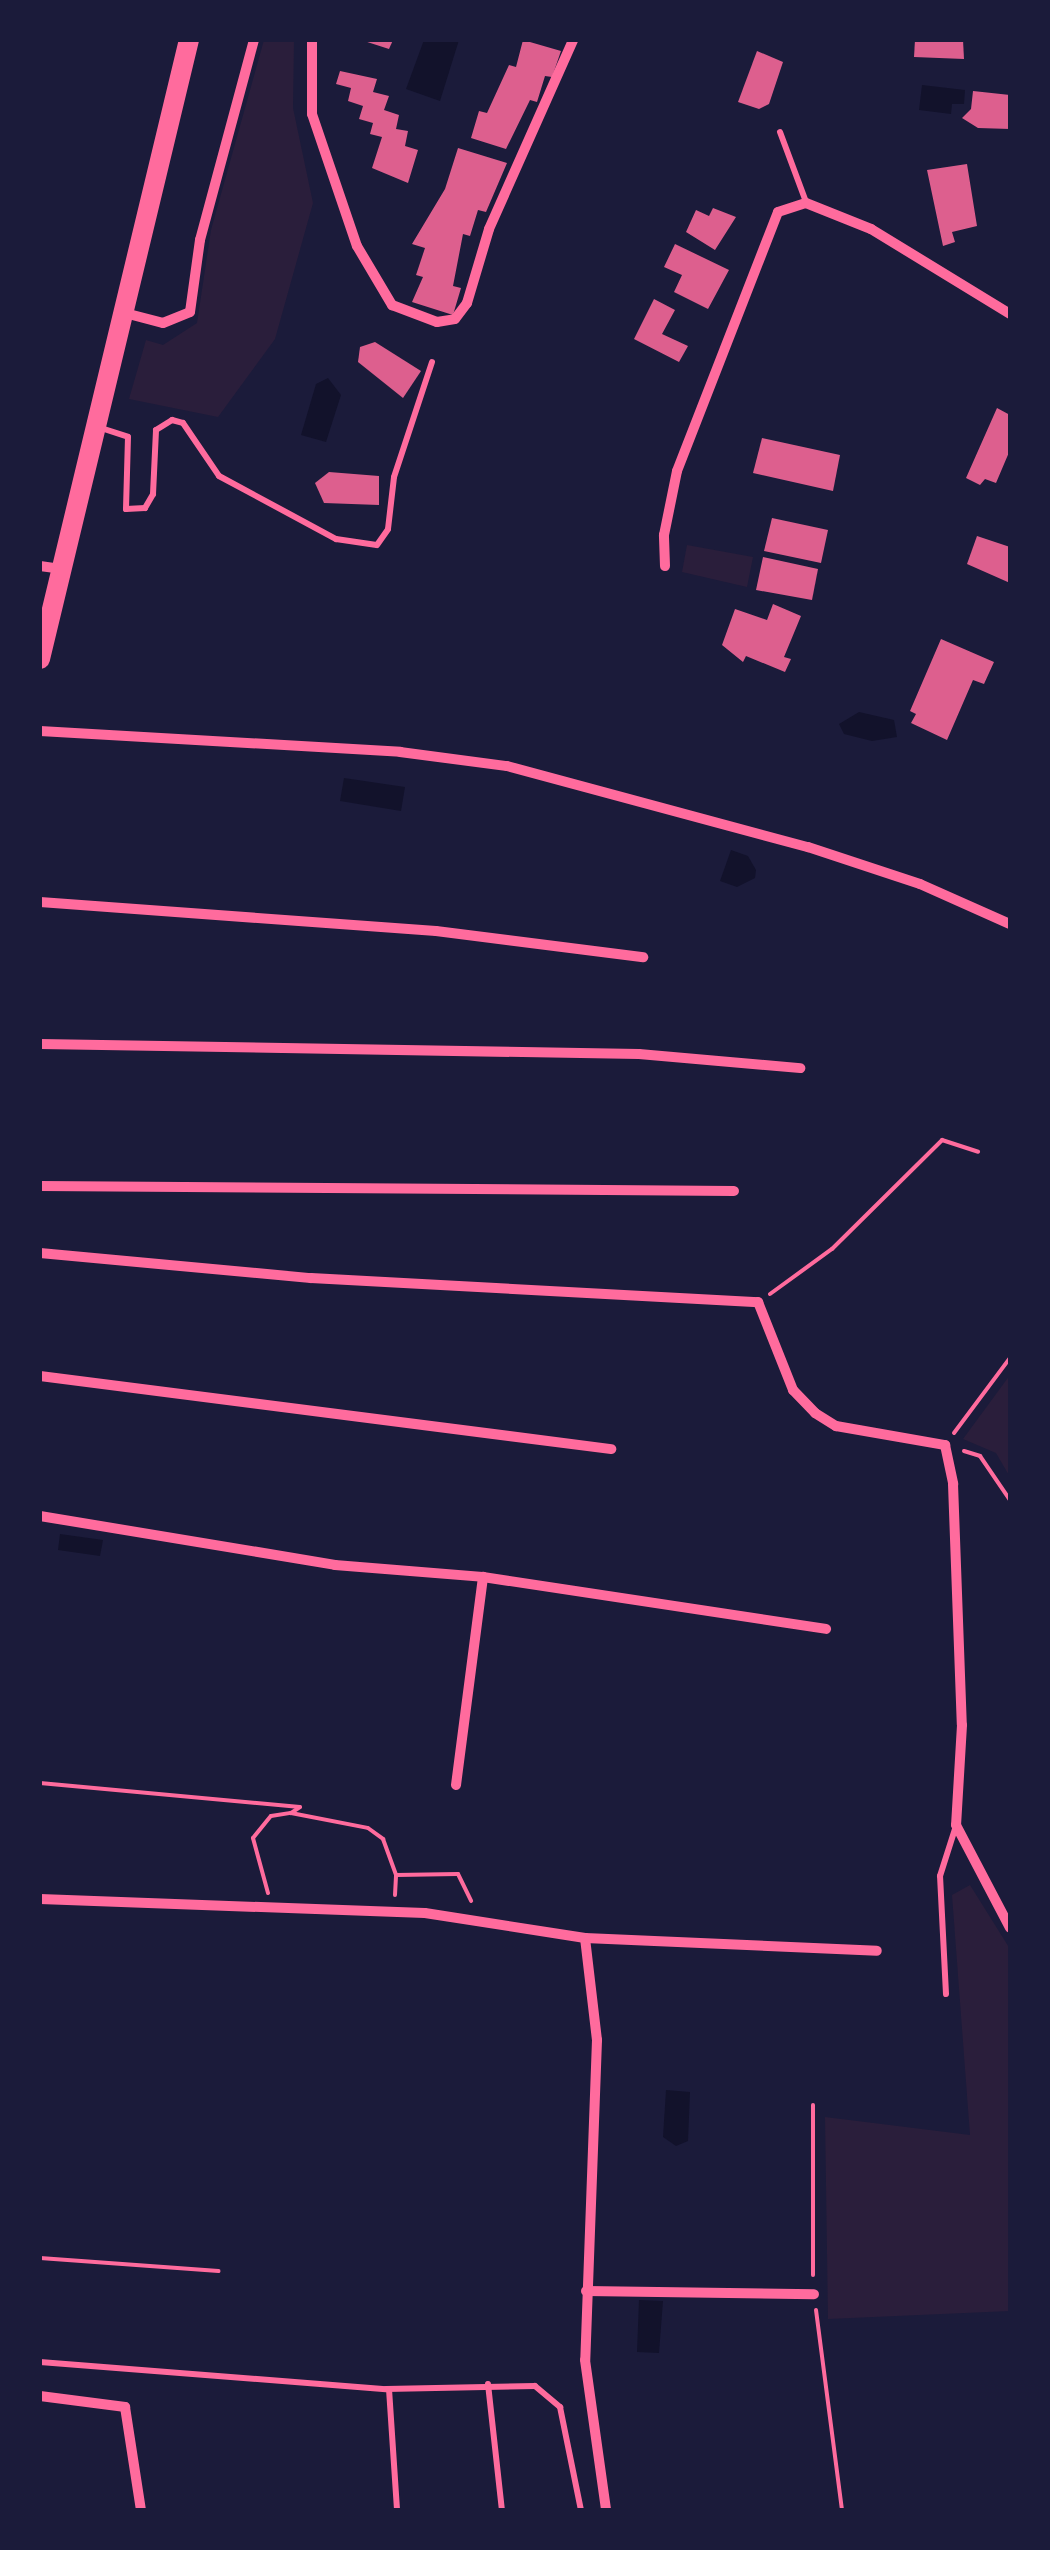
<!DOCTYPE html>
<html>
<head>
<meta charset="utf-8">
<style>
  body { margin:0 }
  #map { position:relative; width:1050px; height:2550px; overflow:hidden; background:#1b1b3a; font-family:Manrope,sans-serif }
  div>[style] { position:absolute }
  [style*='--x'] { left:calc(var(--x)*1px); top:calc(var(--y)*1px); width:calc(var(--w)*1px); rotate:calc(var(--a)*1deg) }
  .green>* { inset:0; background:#2a1e3b }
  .water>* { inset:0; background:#12122b }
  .building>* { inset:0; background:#dd5f8e }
  .path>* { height:4px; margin:-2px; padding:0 2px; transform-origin:2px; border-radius:2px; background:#ff6b9d }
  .service>* { height:6px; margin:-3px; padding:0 3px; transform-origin:3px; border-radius:3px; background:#ff6b9d }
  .minor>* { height:10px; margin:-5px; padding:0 5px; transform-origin:5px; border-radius:5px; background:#ff6b9d }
  .primary>* { height:20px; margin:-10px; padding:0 10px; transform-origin:10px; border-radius:10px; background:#ff6b9d }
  span { translate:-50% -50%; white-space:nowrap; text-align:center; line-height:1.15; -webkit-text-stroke:9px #1b1b3a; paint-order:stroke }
  .frame { position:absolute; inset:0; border:42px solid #1b1b3a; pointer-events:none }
</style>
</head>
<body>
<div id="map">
  <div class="green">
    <i style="clip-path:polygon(264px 40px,294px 40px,293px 108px,313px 203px,275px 339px,218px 417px,129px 399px,146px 340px,163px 345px,197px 323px,211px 230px)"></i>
    <i style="clip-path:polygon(687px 545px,753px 557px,747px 587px,682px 572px)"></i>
    <i style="clip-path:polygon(1010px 1375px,1010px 1477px,996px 1453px,963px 1439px)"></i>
    <i style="clip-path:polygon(970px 1885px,1010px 1949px,1010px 2311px,828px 2319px,825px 2117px,970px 2135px,952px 1895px)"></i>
  </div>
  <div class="water">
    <i style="clip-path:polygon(424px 40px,459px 40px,440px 101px,406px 89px)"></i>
    <i style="clip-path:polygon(922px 85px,965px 90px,964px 104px,952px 104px,951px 114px,919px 110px)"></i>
    <i style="clip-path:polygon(328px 378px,341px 395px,326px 442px,301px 435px,316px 384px)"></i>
    <i style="clip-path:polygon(859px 712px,894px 720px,897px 737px,872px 741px,844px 734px,839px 724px)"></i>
    <i style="clip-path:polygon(344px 778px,405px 787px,401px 811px,340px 801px)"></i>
    <i style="clip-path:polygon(731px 850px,748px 856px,756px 870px,755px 878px,737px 887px,720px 881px)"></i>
    <i style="clip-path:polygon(60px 1534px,103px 1540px,100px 1556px,58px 1550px)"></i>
    <i style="clip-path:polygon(666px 2090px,690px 2092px,688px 2141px,676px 2146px,663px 2137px)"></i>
    <i style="clip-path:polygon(639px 2300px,663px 2301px,659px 2353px,637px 2352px)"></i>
  </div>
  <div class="building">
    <i style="clip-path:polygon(361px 40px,393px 40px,389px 49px)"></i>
    <i style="clip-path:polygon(523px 40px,561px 51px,552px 77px,545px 76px,537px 102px,530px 100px,506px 149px,471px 138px,479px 111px,487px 113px,509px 65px,516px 67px)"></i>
    <i style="clip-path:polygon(915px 40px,963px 40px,964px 59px,914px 57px)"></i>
    <i style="clip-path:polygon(757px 51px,783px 62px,769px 104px,759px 109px,738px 102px)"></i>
    <i style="clip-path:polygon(340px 71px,377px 79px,373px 92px,389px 96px,384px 110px,399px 115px,396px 129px,408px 131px,405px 146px,418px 150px,408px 183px,372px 168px,382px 137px,370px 134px,373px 123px,359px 119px,363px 106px,348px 101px,351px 88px,336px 84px)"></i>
    <i style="clip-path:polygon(973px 91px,1010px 95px,1010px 129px,978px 128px,962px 118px,971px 109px)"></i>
    <i style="clip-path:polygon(458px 148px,507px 163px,486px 212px,478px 210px,470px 236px,463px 234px,453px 286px,461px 288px,453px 315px,412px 302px,423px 277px,416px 275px,425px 248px,412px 244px,445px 189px)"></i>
    <i style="clip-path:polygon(967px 164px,977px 226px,952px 232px,955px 242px,943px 246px,927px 170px)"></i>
    <i style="clip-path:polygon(713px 208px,736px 217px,715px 250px,686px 232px,696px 210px,709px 216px)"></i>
    <i style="clip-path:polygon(675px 244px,729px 270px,708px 309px,674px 292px,682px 275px,664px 267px)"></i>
    <i style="clip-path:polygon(654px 299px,675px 310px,662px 334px,688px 346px,679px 362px,634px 339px)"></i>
    <i style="clip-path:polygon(375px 342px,421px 371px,403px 398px,358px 362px,360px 347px)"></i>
    <i style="clip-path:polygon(997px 408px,1010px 415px,1010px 450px,996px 483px,985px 479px,980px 485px,966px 478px)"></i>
    <i style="clip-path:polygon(762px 438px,840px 455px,833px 491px,753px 473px)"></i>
    <i style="clip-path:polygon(329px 472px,379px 476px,379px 505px,324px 503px,315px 483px)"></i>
    <i style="clip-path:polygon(772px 518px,828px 530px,821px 563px,764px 551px)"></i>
    <i style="clip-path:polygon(977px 536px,1010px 547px,1010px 583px,967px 564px)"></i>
    <i style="clip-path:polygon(763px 557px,818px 569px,812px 600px,756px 590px)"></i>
    <i style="clip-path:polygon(773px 604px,801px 616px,784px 657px,791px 659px,785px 672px,746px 656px,743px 662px,722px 645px,735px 609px,767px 620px)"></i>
    <i style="clip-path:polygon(941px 639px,994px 662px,984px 684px,973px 680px,947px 740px,911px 723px,916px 714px,910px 711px)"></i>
  </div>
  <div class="path">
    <i style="--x:770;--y:1294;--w:77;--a:-36"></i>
    <i style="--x:832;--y:1249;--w:155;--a:-44.7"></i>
    <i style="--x:942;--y:1140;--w:38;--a:18"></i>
    <i style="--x:954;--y:1433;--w:94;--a:-53.3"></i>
    <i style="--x:964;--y:1451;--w:17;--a:17"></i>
    <i style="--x:980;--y:1456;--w:53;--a:55.7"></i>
    <i style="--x:40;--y:1783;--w:261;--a:5.3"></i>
    <i style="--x:300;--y:1807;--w:11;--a:146"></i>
    <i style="--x:268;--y:1893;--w:57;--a:-105.3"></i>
    <i style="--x:253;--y:1838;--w:28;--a:-51"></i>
    <i style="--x:271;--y:1816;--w:20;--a:-9"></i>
    <i style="--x:291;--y:1813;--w:78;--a:11"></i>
    <i style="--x:368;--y:1828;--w:19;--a:36"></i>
    <i style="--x:383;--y:1839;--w:38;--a:70"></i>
    <i style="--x:396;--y:1875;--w:62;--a:-0.9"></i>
    <i style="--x:458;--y:1874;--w:30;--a:64"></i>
    <i style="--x:395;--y:1895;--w:20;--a:-87"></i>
    <i style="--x:40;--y:2258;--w:179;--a:4.2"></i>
    <i style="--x:813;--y:2275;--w:170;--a:-90"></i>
    <i style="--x:816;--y:2310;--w:202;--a:82.6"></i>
  </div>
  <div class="service">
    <i style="--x:780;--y:132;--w:75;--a:69.6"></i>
    <i style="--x:101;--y:428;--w:28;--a:18"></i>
    <i style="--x:128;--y:437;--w:72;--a:91.6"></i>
    <i style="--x:126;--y:509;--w:19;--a:-3"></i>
    <i style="--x:145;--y:508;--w:16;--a:-60"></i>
    <i style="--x:153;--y:494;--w:64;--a:-87.3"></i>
    <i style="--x:156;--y:430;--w:19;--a:-32"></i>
    <i style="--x:172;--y:420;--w:11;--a:15"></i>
    <i style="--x:183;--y:423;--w:64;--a:55.8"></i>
    <i style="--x:219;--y:476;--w:133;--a:28.3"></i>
    <i style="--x:336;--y:539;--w:41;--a:8.3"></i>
    <i style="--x:377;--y:545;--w:19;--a:-55"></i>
    <i style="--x:388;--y:529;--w:52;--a:-83.4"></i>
    <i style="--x:394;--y:477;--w:121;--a:-71.7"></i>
    <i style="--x:946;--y:1994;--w:118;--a:-92.9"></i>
    <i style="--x:940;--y:1876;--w:52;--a:-72.3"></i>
    <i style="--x:40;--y:2362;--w:347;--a:4.5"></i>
    <i style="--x:386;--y:2389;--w:149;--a:-1.2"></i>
    <i style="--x:535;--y:2386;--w:33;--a:40"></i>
    <i style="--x:560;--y:2407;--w:105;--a:78.5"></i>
    <i style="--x:488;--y:2384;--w:127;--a:83.7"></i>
    <i style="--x:389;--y:2389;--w:121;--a:86.2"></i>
  </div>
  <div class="minor">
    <i style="--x:312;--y:40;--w:74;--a:90"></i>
    <i style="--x:312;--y:114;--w:139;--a:71.2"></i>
    <i style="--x:357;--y:246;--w:69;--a:59.3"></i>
    <i style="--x:392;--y:305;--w:48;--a:20.7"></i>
    <i style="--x:437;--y:322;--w:18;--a:-9"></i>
    <i style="--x:455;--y:319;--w:20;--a:-53"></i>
    <i style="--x:467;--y:303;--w:77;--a:-73.4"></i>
    <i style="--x:489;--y:229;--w:207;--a:-66"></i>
    <i style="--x:121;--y:312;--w:43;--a:14.7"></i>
    <i style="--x:163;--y:323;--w:29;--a:-22"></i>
    <i style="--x:190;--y:312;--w:73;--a:-82.1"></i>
    <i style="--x:200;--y:240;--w:207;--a:-74.9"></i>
    <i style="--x:40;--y:566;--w:21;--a:8"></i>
    <i style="--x:665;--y:566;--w:31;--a:-92"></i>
    <i style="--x:664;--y:535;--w:65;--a:-78.5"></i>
    <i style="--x:677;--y:471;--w:278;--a:-68.7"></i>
    <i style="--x:778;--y:212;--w:29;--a:-18"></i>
    <i style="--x:806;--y:203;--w:70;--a:21.8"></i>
    <i style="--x:871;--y:229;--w:163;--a:31.4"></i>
    <i style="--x:40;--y:731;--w:361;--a:3.3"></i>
    <i style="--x:400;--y:752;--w:108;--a:7.5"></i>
    <i style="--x:507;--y:766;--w:312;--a:15.1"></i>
    <i style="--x:808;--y:847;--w:118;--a:18.3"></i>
    <i style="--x:920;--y:884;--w:98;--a:24"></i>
    <i style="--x:40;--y:902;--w:397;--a:4.2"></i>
    <i style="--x:436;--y:931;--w:209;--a:7.2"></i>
    <i style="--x:40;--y:1044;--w:599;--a:0.96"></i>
    <i style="--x:639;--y:1054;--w:162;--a:5"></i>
    <i style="--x:40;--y:1186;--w:694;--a:0.41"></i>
    <i style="--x:40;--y:1253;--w:272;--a:5.3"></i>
    <i style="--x:311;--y:1278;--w:448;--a:3.1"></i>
    <i style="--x:758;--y:1302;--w:95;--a:68.3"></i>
    <i style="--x:793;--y:1390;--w:32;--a:46"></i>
    <i style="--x:815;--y:1413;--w:25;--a:32"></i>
    <i style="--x:836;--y:1426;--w:111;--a:9.9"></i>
    <i style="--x:945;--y:1445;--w:40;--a:78"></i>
    <i style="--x:953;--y:1484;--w:241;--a:87.9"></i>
    <i style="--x:962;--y:1725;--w:100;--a:93.4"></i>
    <i style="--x:956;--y:1825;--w:116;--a:62.3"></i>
    <i style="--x:40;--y:1376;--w:576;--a:7.29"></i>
    <i style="--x:40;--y:1516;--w:299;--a:9.4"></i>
    <i style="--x:335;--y:1565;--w:148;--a:4.6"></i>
    <i style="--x:483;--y:1577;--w:347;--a:8.6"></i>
    <i style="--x:456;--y:1785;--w:210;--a:-82.6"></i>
    <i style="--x:40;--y:1899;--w:385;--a:2.1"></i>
    <i style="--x:425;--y:1913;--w:162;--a:8.9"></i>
    <i style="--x:585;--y:1938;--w:292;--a:2.5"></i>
    <i style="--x:585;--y:1938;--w:103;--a:83.3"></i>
    <i style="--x:597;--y:2040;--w:320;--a:92.1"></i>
    <i style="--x:585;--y:2360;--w:151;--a:82"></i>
    <i style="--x:586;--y:2291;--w:228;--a:0.8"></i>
    <i style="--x:40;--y:2396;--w:86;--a:7.4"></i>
    <i style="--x:125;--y:2407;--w:104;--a:81.2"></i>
  </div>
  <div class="primary">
    <i style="--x:40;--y:659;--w:637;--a:-76.47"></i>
  </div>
  <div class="frame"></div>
</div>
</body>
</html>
